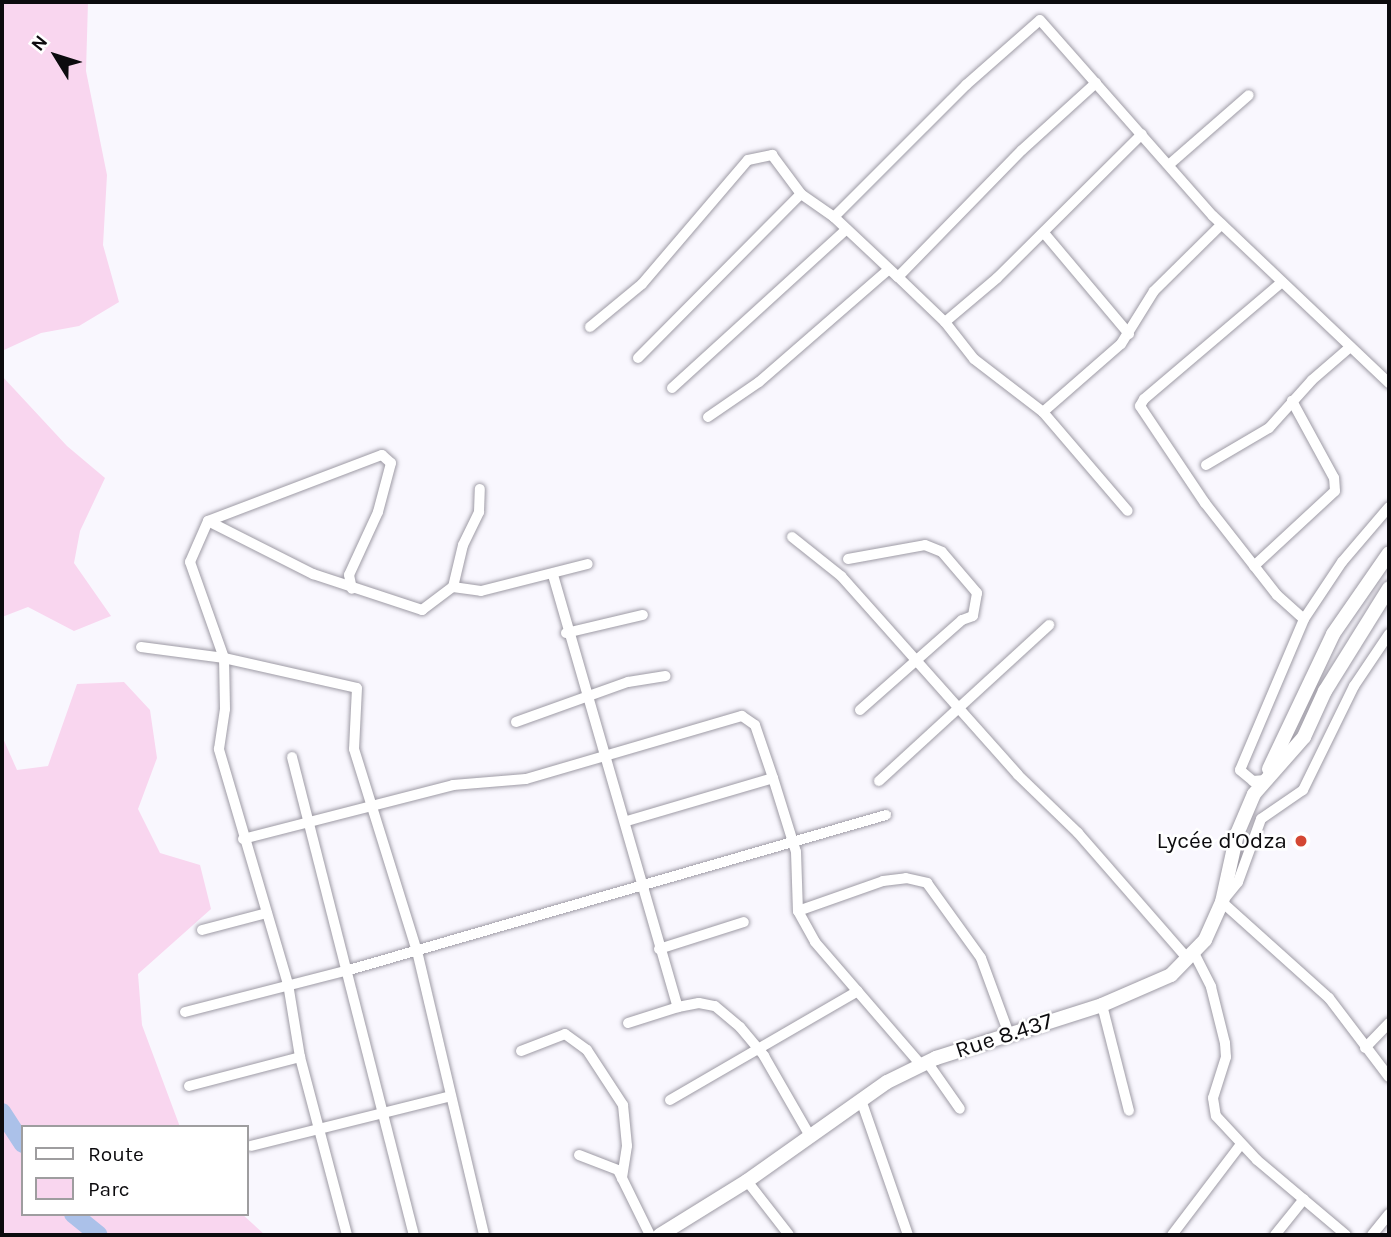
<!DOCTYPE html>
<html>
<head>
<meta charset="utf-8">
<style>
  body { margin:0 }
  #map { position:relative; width:1391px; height:1237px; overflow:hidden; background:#f9f7fe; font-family:Karla,sans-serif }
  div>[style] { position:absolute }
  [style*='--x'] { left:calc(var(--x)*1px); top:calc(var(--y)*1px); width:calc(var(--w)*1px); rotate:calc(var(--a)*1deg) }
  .green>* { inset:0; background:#f9d6ef }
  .river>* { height:18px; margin:-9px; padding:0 9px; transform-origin:9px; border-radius:9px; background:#abc1e9 }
  .roads { filter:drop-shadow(0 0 2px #9e9ba5) drop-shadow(0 0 2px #9e9ba5) }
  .street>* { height:10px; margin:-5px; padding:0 5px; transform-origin:5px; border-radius:5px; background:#fff }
  .secondary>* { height:14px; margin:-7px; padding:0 7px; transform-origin:7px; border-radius:7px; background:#fff }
  .dots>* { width:19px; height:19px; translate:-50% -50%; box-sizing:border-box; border:4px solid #fff; border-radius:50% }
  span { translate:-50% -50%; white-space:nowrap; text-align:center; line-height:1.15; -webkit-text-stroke:5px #fff; paint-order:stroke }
  .poi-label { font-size:23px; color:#0c0b0e }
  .right { translate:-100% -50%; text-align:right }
  .street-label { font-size:23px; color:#0c0b0e }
  .frame { position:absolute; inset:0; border:4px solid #0c0b0e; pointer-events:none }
  .legend { position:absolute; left:21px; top:1125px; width:228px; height:91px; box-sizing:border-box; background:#fff; border:2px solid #9e9d9f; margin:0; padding:9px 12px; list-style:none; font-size:21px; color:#0c0b0e }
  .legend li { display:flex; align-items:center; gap:14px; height:35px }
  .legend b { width:35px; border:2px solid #9e9d9f }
  .north { position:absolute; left:21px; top:21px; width:70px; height:70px; -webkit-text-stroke:5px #fff; paint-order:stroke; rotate:308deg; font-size:19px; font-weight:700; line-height:28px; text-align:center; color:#0c0b0e }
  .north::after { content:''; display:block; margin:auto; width:24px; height:32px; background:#0c0b0e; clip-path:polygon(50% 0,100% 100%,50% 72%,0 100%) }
</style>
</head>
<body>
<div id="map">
  <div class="green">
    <i style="clip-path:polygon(2px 2px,88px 2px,86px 71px,107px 175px,103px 245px,119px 302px,79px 326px,41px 333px,4px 350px,2px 355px)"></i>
    <i style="clip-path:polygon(2px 376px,67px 446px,105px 478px,80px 531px,74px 563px,111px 616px,74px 631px,28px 607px,2px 617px)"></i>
    <i style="clip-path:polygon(124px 682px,150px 710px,157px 758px,138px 809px,160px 853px,200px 865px,211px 909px,138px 974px,142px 1025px,180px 1127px,23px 1127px,23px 1214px,242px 1214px,265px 1235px,2px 1235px,2px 736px,17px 770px,48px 766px,77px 684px)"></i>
  </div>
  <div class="river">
    <i style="--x:2;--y:1112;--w:38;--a:57"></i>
    <i style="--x:73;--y:1214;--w:33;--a:39"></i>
  </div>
  <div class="roads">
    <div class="street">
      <i style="--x:1171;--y:163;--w:103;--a:-41.1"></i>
      <i style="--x:834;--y:217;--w:187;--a:-45"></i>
      <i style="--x:966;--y:85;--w:98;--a:-41.3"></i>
      <i style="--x:1040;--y:20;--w:261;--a:48.6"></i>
      <i style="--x:1213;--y:216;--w:243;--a:43.5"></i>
      <i style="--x:1044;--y:233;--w:132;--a:49.9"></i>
      <i style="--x:898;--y:277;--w:177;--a:-45.7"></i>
      <i style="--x:1022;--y:150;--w:100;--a:-42.2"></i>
      <i style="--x:1282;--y:282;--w:181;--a:139.7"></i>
      <i style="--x:1144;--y:399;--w:8;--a:120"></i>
      <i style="--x:1140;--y:406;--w:117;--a:56.2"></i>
      <i style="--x:1205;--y:503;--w:117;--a:52"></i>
      <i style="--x:1277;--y:595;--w:36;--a:42"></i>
      <i style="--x:945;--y:322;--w:68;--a:-40.2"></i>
      <i style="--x:997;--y:278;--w:204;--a:-44.8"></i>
      <i style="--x:590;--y:327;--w:67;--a:-39.6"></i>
      <i style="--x:642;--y:284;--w:163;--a:-49.5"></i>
      <i style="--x:748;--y:160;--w:25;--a:-12"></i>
      <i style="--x:772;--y:155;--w:49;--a:53.4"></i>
      <i style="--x:801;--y:194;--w:40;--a:34.9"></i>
      <i style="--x:834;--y:217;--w:88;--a:43.2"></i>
      <i style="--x:898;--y:277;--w:65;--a:43.8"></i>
      <i style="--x:945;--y:322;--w:47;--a:51.9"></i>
      <i style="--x:974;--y:359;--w:87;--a:37.5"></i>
      <i style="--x:1043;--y:412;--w:130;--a:49.4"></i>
      <i style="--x:638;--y:358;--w:231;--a:-45.2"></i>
      <i style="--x:672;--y:388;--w:236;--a:-42.3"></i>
      <i style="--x:1043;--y:412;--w:103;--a:-41.1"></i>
      <i style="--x:1121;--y:344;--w:62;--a:-58.1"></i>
      <i style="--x:1154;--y:291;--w:95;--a:-44.6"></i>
      <i style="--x:708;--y:417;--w:62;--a:-34.5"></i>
      <i style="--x:759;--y:382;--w:172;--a:-41"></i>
      <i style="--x:1206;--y:465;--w:73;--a:-30.4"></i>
      <i style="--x:1269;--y:428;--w:64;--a:-48.1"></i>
      <i style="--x:1312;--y:380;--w:49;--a:-40.9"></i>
      <i style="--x:208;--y:521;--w:118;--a:26.8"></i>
      <i style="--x:313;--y:574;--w:115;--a:18.3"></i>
      <i style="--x:422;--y:610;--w:39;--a:-37"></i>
      <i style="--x:453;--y:587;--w:28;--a:8"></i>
      <i style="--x:481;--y:591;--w:110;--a:-14.2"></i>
      <i style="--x:792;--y:537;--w:63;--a:38.5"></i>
      <i style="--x:841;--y:576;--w:266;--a:48.3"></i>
      <i style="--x:1018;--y:775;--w:83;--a:44"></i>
      <i style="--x:1078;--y:833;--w:167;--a:48.9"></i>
      <i style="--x:848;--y:559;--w:78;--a:-10.3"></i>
      <i style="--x:925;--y:545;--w:18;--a:22"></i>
      <i style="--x:942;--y:552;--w:54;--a:49.5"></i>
      <i style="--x:977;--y:593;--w:23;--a:100"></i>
      <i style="--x:973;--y:616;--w:12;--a:160"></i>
      <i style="--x:962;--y:620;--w:136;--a:138.6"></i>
      <i style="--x:1254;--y:566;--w:110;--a:-42.8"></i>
      <i style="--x:1335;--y:491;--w:13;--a:-94"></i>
      <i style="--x:1334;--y:478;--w:88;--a:-118.6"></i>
      <i style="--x:553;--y:575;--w:450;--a:73.9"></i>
      <i style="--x:678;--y:1007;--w:21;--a:-11"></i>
      <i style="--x:699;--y:1003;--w:16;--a:11"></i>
      <i style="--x:715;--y:1006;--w:33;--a:40"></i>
      <i style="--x:740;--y:1027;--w:38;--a:50"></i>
      <i style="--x:764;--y:1056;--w:92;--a:60.1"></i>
      <i style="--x:453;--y:587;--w:43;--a:-76.6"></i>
      <i style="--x:463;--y:545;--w:37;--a:-64"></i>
      <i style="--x:479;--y:512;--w:23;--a:-88"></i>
      <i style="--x:566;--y:633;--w:79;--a:-13.2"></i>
      <i style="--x:1389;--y:634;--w:63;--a:123.9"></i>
      <i style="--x:1354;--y:686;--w:116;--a:116.1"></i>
      <i style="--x:1303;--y:790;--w:51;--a:145.4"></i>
      <i style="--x:1261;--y:819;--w:67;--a:110.1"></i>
      <i style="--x:1238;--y:882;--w:26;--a:129"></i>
      <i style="--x:1222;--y:902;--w:144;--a:41.9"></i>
      <i style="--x:1329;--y:998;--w:99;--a:52.8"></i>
      <i style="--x:141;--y:647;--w:84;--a:7.5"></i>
      <i style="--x:224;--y:658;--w:136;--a:12.7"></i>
      <i style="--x:357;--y:688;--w:61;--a:92.8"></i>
      <i style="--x:354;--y:749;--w:212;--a:72.7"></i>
      <i style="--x:417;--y:951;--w:292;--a:76.7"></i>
      <i style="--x:516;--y:722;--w:119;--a:-19.7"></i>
      <i style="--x:628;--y:682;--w:38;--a:-9"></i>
      <i style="--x:292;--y:757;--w:493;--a:75.7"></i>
      <i style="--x:1265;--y:780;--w:12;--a:175"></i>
      <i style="--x:1253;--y:781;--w:17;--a:-140"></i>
      <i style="--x:1240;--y:770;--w:164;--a:-67"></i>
      <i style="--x:1304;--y:619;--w:69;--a:-56.3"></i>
      <i style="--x:1342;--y:562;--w:72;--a:-49.5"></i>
      <i style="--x:879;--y:781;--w:231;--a:-42.5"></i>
      <i style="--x:627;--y:821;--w:152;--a:-16.4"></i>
      <i style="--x:773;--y:778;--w:77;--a:72.7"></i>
      <i style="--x:796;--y:852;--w:59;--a:88.1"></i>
      <i style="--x:798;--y:911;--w:35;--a:61"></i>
      <i style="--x:815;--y:942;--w:162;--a:49.2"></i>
      <i style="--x:243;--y:839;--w:217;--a:-14.4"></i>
      <i style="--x:453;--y:785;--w:73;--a:-4.7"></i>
      <i style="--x:526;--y:779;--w:225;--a:-16.3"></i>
      <i style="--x:742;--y:716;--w:16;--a:35"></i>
      <i style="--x:755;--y:725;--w:56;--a:71.2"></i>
      <i style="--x:798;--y:911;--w:90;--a:-19.4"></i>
      <i style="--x:883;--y:881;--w:23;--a:-7"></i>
      <i style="--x:906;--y:878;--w:22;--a:13"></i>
      <i style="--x:927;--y:883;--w:92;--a:54.2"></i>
      <i style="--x:981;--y:958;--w:81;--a:69.8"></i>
      <i style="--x:202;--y:930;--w:67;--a:-14.7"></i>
      <i style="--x:659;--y:949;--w:89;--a:-17.6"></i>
      <i style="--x:1194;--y:953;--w:38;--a:63"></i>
      <i style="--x:1211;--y:987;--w:58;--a:76"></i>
      <i style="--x:1225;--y:1043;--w:14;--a:86"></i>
      <i style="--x:1226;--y:1057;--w:43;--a:107.6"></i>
      <i style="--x:1213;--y:1098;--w:18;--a:81"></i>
      <i style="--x:1216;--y:1116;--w:60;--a:47"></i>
      <i style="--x:1257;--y:1160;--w:116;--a:40.1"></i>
      <i style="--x:1102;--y:1005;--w:109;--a:75.7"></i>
      <i style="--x:185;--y:1012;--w:169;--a:-14.4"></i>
      <i style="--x:349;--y:970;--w:559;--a:-16.1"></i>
      <i style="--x:628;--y:1023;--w:52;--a:-17.7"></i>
      <i style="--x:1365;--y:1048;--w:35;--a:-46"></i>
      <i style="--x:521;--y:1051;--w:47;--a:-21.1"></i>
      <i style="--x:565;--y:1034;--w:27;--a:36"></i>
      <i style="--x:587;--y:1050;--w:66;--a:56.8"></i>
      <i style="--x:623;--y:1105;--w:41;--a:84.4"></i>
      <i style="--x:627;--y:1146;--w:33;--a:99"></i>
      <i style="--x:927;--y:1062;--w:57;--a:54.9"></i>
      <i style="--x:189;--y:1086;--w:115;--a:-14.6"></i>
      <i style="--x:670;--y:1100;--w:217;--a:-30.1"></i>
      <i style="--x:861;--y:1100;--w:143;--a:70.8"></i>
      <i style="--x:251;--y:1146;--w:203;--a:-14"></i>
      <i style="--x:579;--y:1155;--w:42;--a:21"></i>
      <i style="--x:618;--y:1170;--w:72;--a:63.8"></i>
      <i style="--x:747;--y:1181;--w:68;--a:52.1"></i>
      <i style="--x:347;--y:1235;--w:184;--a:-104.8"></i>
      <i style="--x:300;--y:1057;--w:74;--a:-99.3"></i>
      <i style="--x:288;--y:984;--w:245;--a:-106.4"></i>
      <i style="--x:219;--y:749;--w:40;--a:-81.5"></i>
      <i style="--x:225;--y:709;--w:51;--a:-91.1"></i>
      <i style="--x:224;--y:658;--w:102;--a:-109.5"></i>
      <i style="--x:190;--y:562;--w:45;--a:-66.3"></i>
      <i style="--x:208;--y:521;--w:186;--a:-20.8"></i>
      <i style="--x:382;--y:455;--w:12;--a:42"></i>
      <i style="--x:391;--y:463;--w:51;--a:104.9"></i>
      <i style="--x:378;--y:512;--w:69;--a:114.7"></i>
      <i style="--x:349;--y:575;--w:14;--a:78"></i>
      <i style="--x:1172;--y:1235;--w:114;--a:-52.8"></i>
      <i style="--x:1275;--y:1235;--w:46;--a:-51.1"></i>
      <i style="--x:1372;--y:1235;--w:27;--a:-51"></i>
    </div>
    <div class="secondary">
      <i style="--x:1269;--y:769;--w:149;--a:-64.6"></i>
      <i style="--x:1333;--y:634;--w:98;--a:-55.3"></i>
      <i style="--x:660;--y:1235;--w:102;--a:-31.8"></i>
      <i style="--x:747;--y:1181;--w:171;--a:-35.3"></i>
      <i style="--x:887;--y:1082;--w:55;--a:-26.1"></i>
      <i style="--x:936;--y:1058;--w:174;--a:-17.7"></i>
      <i style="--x:1102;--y:1005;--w:75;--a:-23.5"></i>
      <i style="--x:1171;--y:975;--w:49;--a:-45.8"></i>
      <i style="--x:1205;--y:940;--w:42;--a:-65.9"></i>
      <i style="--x:1222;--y:902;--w:70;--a:-77.6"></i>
      <i style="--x:1237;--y:834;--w:43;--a:-67"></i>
      <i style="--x:1254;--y:794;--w:76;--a:-48.7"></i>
      <i style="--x:1304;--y:737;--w:51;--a:-65.5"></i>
      <i style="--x:1325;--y:691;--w:121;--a:-58.1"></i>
    </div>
  </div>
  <div class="dots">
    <i style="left:1301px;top:841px;background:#d44733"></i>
  </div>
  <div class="poi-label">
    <span class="right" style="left:1287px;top:841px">Lycée d'Odza</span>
  </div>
  <div class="street-label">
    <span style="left:1004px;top:1036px;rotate:-18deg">Rue 8.437</span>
  </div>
  <div class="frame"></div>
  <ul class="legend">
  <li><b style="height:9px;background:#fff"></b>Route</li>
  <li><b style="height:19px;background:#f9d6ef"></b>Parc</li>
  </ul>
  <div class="north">N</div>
</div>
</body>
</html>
